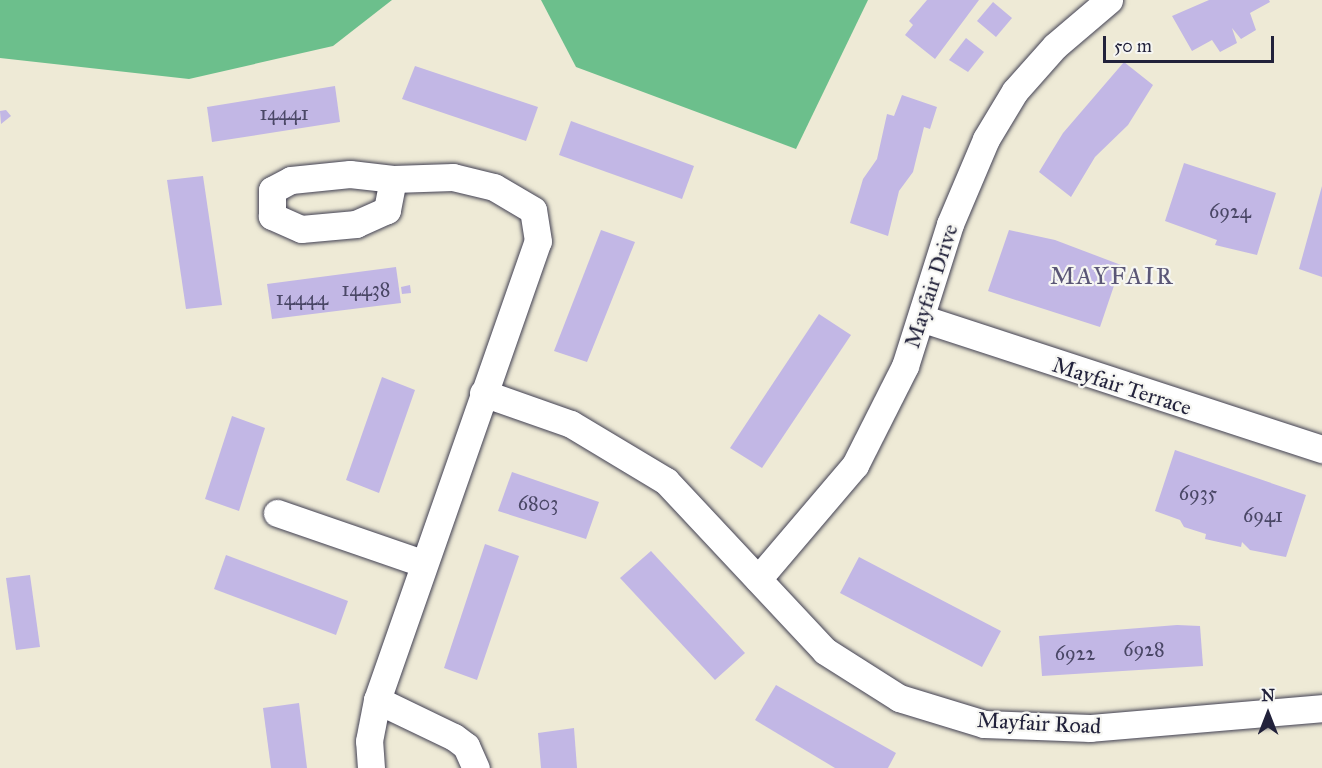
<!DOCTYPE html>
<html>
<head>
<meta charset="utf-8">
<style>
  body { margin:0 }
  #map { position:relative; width:1322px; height:768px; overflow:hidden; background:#eeead6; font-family:"IM FELL Great Primer",serif }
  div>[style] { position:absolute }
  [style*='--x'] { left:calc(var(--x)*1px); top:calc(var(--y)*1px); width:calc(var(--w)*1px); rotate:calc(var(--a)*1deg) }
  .forest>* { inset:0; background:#6cbf8c }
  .building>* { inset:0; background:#c2b7e5 }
  .roads { filter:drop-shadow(0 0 2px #414052) drop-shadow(0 0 2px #414052) }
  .minor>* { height:27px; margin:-13.5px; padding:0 13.5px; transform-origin:13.5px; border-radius:13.5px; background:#fff }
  span { translate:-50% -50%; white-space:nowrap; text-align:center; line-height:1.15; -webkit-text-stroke:4.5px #f6f6f2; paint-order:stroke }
  .number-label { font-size:20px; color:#4a4766 }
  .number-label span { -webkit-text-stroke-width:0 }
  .street-label { font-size:22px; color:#22223b }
  .neighbourhood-label { font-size:24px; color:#5a5676; letter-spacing:1.5px }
  .north { position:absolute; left:1238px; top:684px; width:60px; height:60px; -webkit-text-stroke:4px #f6f6f2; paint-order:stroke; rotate:0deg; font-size:16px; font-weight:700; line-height:24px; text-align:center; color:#22223b }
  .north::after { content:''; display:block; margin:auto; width:21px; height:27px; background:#22223b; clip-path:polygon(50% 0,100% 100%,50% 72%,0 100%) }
  .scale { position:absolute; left:1103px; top:36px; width:171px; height:27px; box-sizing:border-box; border:3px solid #22223b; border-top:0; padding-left:8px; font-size:18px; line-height:21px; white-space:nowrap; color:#22223b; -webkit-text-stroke:4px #f6f6f2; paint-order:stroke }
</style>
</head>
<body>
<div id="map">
  <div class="forest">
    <i style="clip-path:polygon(0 0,392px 0,333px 46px,189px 79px,0 58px)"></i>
    <i style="clip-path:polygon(541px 0,868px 0,796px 149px,576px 67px)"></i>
  </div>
  <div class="building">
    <i style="clip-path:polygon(927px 0,979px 0,935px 59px,905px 35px,913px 25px,909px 21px)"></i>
    <i style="clip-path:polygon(1209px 0,1269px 0,1270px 2px,1250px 13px,1256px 30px,1241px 39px,1232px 28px,1237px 43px,1220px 52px,1212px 40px,1192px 51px,1172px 16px)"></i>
    <i style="clip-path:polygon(993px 2px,1012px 18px,996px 37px,977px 21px)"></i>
    <i style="clip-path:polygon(966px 38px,984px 52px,968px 72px,949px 60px)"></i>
    <i style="clip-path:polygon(1124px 62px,1153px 85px,1128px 125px,1095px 157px,1071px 197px,1039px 172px,1063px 133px)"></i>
    <i style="clip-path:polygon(415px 66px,538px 107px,526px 141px,402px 99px)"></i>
    <i style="clip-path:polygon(335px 86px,340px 122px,212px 142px,207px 107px)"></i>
    <i style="clip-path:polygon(902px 95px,937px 107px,930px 129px,924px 127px,913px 172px,899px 191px,888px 236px,850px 223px,863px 179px,877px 159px,887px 114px,894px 116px)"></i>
    <i style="clip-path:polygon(6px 110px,11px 116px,1px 124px,0 111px)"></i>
    <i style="clip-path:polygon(571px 121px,694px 166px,682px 199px,559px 155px)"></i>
    <i style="clip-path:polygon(1184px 163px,1276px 193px,1257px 255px,1215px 245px,1217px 240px,1165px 221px)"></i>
    <i style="clip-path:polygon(203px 176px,222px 305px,186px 309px,167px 180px)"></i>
    <i style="clip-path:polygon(1322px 186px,1322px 277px,1299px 269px)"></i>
    <i style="clip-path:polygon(601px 230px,635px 242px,587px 362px,554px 351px)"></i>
    <i style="clip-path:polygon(1009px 230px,1055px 240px,1121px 265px,1100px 327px,988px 291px)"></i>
    <i style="clip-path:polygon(396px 267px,401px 303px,272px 319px,267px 284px)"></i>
    <i style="clip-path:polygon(410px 285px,411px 293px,402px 294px,401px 287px)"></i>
    <i style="clip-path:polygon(819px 314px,851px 335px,762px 468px,730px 448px)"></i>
    <i style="clip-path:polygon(382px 377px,415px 390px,379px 493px,346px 480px)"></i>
    <i style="clip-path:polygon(232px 416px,265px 428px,239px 511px,205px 499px)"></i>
    <i style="clip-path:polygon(1175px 450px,1306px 495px,1286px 557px,1250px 550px,1242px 542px,1241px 547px,1205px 539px,1206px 534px,1184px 527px,1180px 520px,1155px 511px)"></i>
    <i style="clip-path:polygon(512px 472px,599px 502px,586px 539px,498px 511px)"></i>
    <i style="clip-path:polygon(485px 544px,519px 556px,477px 680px,444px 668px)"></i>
    <i style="clip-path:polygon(651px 551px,745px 653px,715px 680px,620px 578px)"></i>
    <i style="clip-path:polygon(226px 555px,348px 601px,336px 635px,214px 589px)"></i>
    <i style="clip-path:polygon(859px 557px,1001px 631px,982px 667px,840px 593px)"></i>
    <i style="clip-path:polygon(30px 575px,40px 647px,16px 650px,6px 578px)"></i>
    <i style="clip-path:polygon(1177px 625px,1200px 626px,1203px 666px,1042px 676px,1039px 636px)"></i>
    <i style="clip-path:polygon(776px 685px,896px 753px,888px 768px,835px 768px,755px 720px)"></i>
    <i style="clip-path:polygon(299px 703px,307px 768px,271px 768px,263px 708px)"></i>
    <i style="clip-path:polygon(574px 728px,577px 768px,541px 768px,538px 733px)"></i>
  </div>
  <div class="roads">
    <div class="minor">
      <i style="--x:350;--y:174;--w:43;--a:6.6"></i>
      <i style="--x:393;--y:179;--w:32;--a:101"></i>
      <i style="--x:387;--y:210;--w:34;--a:156"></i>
      <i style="--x:356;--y:224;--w:55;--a:174.8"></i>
      <i style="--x:301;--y:229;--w:32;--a:-156"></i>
      <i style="--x:272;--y:216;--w:26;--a:-90"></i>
      <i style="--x:272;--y:190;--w:21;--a:-28"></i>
      <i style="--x:291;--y:180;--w:59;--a:-5.8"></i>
      <i style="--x:924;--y:319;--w:419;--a:18.1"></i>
      <i style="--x:483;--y:393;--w:93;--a:19.4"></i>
      <i style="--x:571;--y:424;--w:111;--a:31"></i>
      <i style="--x:666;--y:481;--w:233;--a:46.9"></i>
      <i style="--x:825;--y:651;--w:88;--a:32.4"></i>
      <i style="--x:899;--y:698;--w:89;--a:17"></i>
      <i style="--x:984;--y:724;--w:106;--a:2.2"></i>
      <i style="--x:1090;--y:728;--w:233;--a:-4.9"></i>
      <i style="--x:277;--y:513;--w:153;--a:19"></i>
      <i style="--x:758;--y:579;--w:150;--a:-49.6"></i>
      <i style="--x:855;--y:465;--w:111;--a:-63.2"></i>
      <i style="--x:905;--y:366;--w:149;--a:-72.4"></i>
      <i style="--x:950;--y:224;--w:92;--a:-67"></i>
      <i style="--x:986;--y:139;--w:56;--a:-58.9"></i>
      <i style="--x:1015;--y:91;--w:60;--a:-48.4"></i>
      <i style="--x:1055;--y:46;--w:71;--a:-40.4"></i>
      <i style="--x:377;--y:700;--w:486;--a:-70.7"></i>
      <i style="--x:538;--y:241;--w:31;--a:-99"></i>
      <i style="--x:533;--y:210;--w:45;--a:-149.5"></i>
      <i style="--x:494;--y:187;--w:42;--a:-166.3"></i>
      <i style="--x:453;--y:177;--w:60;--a:178.1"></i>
      <i style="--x:371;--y:768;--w:27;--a:-94"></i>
      <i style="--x:369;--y:741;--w:42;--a:-79"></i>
      <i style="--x:377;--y:700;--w:85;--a:25.7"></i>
      <i style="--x:454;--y:737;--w:15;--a:37"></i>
      <i style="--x:466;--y:746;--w:24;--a:66"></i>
    </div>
  </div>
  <div class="number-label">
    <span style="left:284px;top:113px">14441</span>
    <span style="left:1230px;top:211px">6924</span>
    <span style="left:366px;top:289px">14438</span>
    <span style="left:302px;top:298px">14444</span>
    <span style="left:1198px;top:493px">6935</span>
    <span style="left:538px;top:503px">6803</span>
    <span style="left:1263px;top:515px">6941</span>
    <span style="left:1144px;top:649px">6928</span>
    <span style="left:1075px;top:653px">6922</span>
  </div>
  <div class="street-label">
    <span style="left:931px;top:286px;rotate:-72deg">Mayfair Drive</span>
    <span style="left:1122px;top:386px;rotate:18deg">Mayfair Terrace</span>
    <span style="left:1039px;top:723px;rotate:3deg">Mayfair Road</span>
  </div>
  <div class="neighbourhood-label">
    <span style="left:1112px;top:277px">MAYFAIR</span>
  </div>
  <div class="north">N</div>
  <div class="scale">50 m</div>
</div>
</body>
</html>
